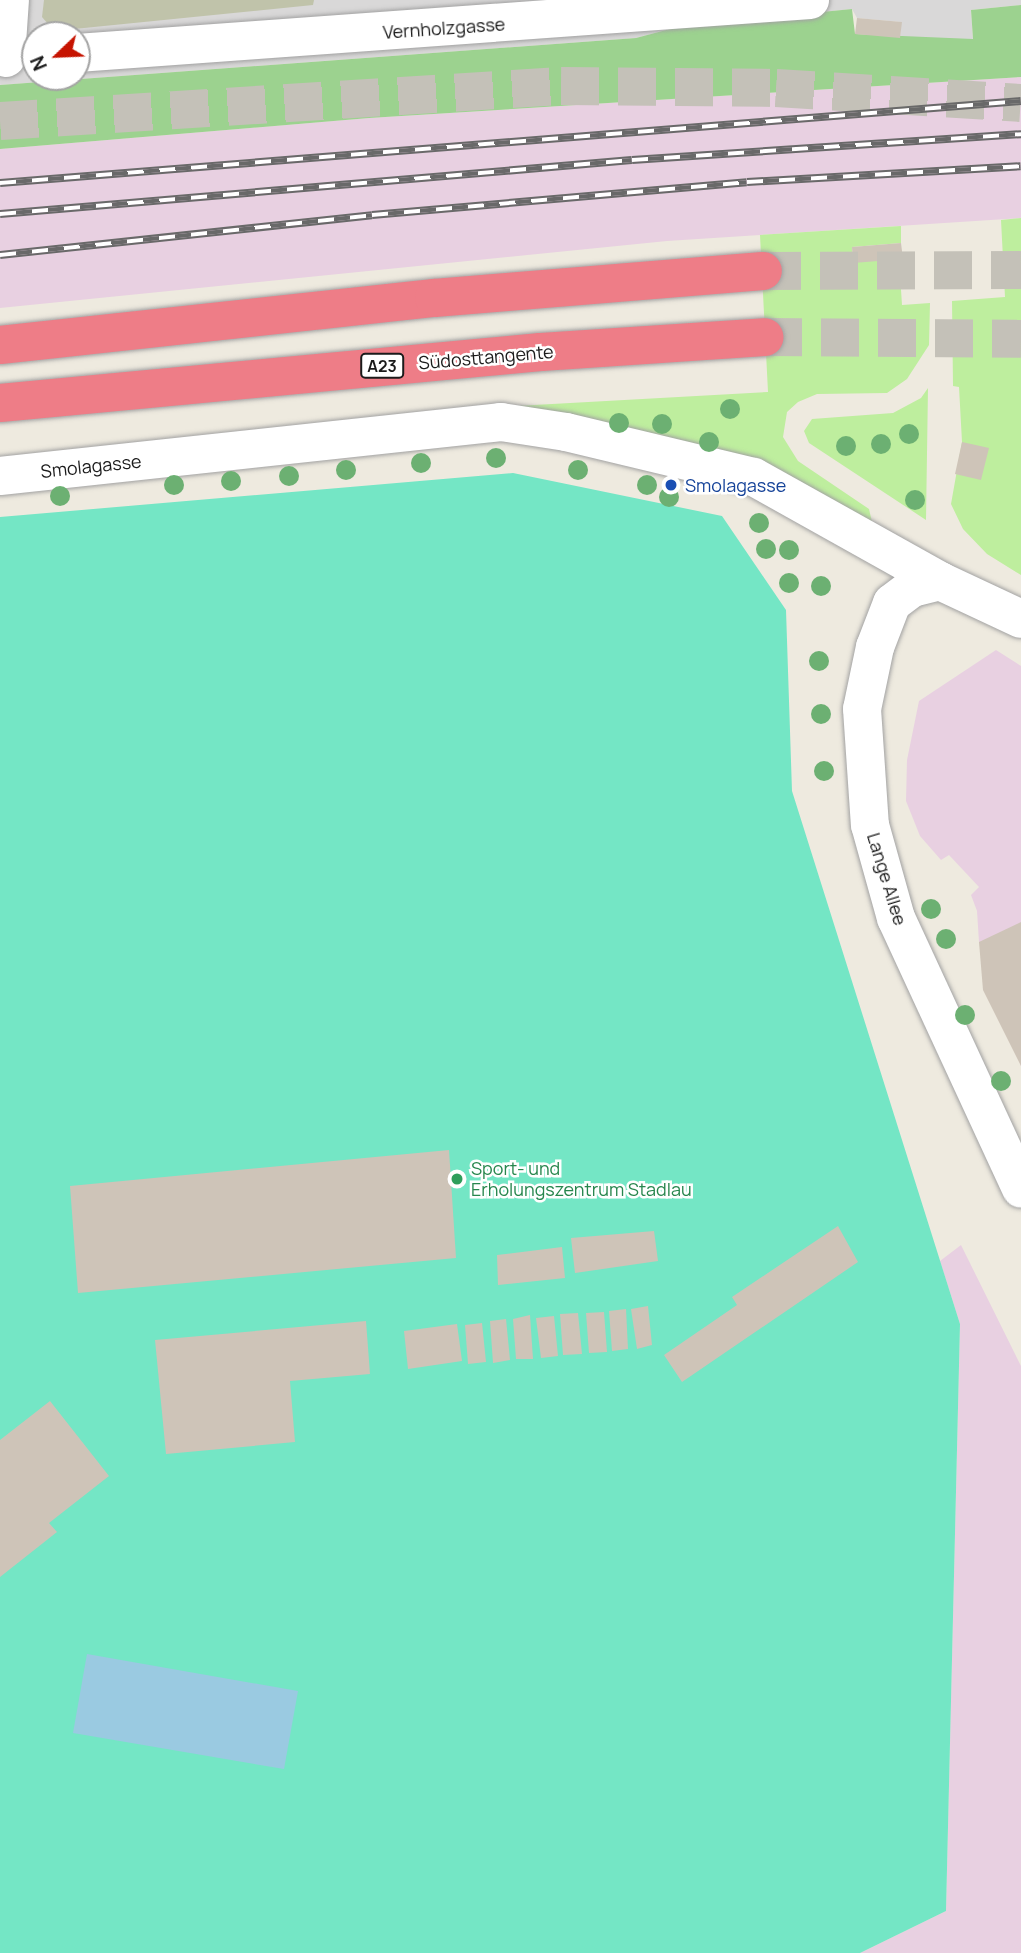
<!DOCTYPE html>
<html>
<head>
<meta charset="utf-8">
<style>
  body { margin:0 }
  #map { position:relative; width:1021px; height:1953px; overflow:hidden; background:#eeeadf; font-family:Manrope,sans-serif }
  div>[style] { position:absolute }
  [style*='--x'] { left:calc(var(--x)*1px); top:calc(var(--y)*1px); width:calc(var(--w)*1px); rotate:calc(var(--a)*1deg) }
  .residential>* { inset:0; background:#d9d8d8 }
  .industrial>* { inset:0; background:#e8d0e1 }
  .construction>* { inset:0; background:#c0c3aa }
  .grass>* { inset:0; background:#beee9e }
  .forest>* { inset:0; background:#9cd28f }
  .pitch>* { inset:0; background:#74e6c5 }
  .water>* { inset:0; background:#9acae1 }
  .building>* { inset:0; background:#cec4b8 }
  .highway-tunnel>* { height:38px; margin-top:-19px; transform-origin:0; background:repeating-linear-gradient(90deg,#c4c1b8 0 38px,transparent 0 57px) }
  .roads { filter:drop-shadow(0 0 2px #a2a2a2) drop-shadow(0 0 2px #a2a2a2) }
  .street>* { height:38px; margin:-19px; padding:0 19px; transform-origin:19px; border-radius:19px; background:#fff }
  .highway>* { height:38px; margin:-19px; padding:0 19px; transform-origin:19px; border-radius:19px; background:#ee7d87 }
  .rail>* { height:8px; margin-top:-4px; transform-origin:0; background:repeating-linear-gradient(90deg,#fff 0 16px,#696969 0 32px); box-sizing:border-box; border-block:2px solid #696969 }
  .trees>* { width:20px; height:20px; margin:-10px; border-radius:50%; background:#6cb072 }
  .dots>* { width:19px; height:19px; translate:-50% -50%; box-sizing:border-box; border:4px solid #fff; border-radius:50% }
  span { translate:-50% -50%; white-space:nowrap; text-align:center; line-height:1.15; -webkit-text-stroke:5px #fff; paint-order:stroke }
  .shield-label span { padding:2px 5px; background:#fff; border:2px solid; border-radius:5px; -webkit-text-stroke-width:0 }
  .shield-label { font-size:16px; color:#1b1b1b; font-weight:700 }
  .street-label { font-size:18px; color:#1b1b1b }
  .transit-label { font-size:18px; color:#164399 }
  .left { translate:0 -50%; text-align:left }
  .leisure-label { font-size:18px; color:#27864d }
  .north { position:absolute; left:21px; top:21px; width:70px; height:70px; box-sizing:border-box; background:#fff; border:2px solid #a4a4a4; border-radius:50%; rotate:247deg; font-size:19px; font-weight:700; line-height:28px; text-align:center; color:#1b1b1b }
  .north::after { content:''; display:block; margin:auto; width:24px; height:32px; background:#c61300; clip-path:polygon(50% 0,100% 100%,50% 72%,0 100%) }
</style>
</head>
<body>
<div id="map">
  <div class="residential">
    <i style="clip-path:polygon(evenodd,0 0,1021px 0,1021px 5px,971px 10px,973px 40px,900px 38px,901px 22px,857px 18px,852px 9px,681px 26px,636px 38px,0 85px,0 0,35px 35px,77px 35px,77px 77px,35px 77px,35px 35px)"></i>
  </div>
  <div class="industrial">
    <i style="clip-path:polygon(1021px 77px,1021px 218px,667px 241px,0 308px,0 149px,369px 118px)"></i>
    <i style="clip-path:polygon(996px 650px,1021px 666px,1021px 1066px,979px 942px,977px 911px,971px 895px,979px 887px,949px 855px,941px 860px,920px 836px,906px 801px,907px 760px,919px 701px)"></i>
    <i style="clip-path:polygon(961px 1245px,1021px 1366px,1021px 1953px,860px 1953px,946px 1911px,960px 1324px,940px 1261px)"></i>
  </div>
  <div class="construction">
    <i style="clip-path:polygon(44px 0,314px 0,313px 5px,54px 31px,42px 17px)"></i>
  </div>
  <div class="grass">
    <i style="clip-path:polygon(1021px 218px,1021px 575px,987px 554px,963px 529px,951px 504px,962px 442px,959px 387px,953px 386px,952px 301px,1005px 297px,1001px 220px)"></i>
    <i style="clip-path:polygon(901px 226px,901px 243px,852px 247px,853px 262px,899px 259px,902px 305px,930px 303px,929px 345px,907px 379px,887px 393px,817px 394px,798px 402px,787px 412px,783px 437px,798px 461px,869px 509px,872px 522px,516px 406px,768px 392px,760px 235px)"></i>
    <i style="clip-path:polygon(928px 388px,926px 520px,809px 443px,804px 431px,812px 419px,893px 413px,921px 398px)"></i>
  </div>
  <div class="forest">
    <i style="clip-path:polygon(1021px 5px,1021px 77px,369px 118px,0 149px,0 85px,636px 38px,681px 26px,852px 9px,855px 34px,973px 39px,971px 10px)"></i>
  </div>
  <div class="pitch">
    <i style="clip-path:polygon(513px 473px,722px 516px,786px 610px,792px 791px,960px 1324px,946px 1911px,860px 1953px,0 1953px,0 517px)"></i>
  </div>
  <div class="water">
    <i style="clip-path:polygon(87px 1654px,298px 1691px,284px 1769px,73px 1733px)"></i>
  </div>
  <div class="building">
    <i style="clip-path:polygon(857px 18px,902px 22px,900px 38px,855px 34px)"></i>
    <i style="clip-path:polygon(901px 243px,903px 259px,853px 263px,852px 247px)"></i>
    <i style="clip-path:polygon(962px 442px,989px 448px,981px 480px,955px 474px)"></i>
    <i style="clip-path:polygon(1021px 922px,1021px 1066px,983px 990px,979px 942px)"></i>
    <i style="clip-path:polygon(449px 1150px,456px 1258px,78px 1293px,70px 1186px)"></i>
    <i style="clip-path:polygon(838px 1226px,858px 1262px,682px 1382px,664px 1355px,737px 1305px,732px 1297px)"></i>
    <i style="clip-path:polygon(654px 1231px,658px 1261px,575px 1273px,571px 1238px)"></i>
    <i style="clip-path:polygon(562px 1247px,565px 1278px,498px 1285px,497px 1255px)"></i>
    <i style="clip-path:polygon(648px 1306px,652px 1345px,637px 1349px,631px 1309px)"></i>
    <i style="clip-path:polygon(626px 1309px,628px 1349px,612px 1351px,609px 1311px)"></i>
    <i style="clip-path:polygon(604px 1312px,607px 1352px,589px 1353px,586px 1313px)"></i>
    <i style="clip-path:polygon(578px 1313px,582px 1354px,563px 1355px,560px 1314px)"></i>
    <i style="clip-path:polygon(530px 1315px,533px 1359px,516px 1359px,513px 1319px)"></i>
    <i style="clip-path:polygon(554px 1316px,558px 1356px,541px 1358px,536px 1318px)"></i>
    <i style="clip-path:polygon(506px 1319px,510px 1360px,493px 1363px,490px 1321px)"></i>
    <i style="clip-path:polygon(366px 1321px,370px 1374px,290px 1381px,295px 1442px,166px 1454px,155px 1340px)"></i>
    <i style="clip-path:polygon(482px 1323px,486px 1362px,468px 1364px,465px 1325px)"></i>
    <i style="clip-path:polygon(457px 1324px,462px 1361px,408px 1369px,404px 1331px)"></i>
    <i style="clip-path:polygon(50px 1401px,109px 1476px,49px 1523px,57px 1532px,0 1577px,0 1440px)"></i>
  </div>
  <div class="highway-tunnel">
    <i style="--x:0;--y:121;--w:562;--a:-3.57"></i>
    <i style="--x:561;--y:86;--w:215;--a:0.5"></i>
    <i style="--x:776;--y:88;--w:245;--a:3.5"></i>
    <i style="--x:763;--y:271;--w:258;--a:-0.2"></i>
    <i style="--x:764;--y:337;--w:257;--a:0.4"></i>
  </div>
  <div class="roads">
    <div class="street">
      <i style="--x:77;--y:53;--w:735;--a:-4.14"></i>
      <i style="--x:6;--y:58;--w:58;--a:-86.1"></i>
      <i style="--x:0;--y:476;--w:504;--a:-6.15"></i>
      <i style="--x:501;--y:422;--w:66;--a:8.7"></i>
      <i style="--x:566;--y:432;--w:193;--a:13.5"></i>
      <i style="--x:754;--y:477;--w:213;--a:29.2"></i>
      <i style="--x:940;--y:581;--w:89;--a:25.1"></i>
      <i style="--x:940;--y:581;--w:29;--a:166"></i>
      <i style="--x:912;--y:588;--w:25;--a:143"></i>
      <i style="--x:892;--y:603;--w:47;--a:111.1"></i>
      <i style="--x:875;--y:647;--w:63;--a:101.8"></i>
      <i style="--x:862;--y:709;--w:116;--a:86.1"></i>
      <i style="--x:870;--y:825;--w:97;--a:74.4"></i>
      <i style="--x:896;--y:918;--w:298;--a:65.2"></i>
    </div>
    <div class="highway">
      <i style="--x:0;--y:345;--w:437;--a:-6.2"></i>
      <i style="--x:434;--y:298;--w:330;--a:-4.7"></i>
      <i style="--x:0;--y:403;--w:543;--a:-5.39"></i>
      <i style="--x:541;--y:352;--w:224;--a:-3.8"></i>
    </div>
  </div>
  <div class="rail">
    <i style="--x:0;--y:183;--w:1024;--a:-4.59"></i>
    <i style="--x:0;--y:214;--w:634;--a:-4.88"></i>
    <i style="--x:632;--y:160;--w:390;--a:-3.8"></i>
    <i style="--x:0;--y:255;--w:374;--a:-6.1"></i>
    <i style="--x:372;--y:215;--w:376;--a:-5"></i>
    <i style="--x:747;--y:182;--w:274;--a:-3.3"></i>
  </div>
  <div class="trees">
    <i style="left:730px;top:409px"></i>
    <i style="left:619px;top:423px"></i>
    <i style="left:662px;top:424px"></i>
    <i style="left:909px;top:434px"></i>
    <i style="left:709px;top:442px"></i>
    <i style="left:881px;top:444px"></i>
    <i style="left:846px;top:446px"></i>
    <i style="left:496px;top:458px"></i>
    <i style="left:421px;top:463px"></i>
    <i style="left:346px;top:470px"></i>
    <i style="left:578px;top:470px"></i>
    <i style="left:289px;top:476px"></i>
    <i style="left:231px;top:481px"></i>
    <i style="left:174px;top:485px"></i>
    <i style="left:647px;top:485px"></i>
    <i style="left:60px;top:496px"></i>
    <i style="left:669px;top:497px"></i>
    <i style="left:915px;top:500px"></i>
    <i style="left:759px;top:523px"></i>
    <i style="left:766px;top:549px"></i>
    <i style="left:789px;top:550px"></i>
    <i style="left:789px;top:583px"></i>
    <i style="left:821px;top:586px"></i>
    <i style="left:819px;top:661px"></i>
    <i style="left:821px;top:714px"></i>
    <i style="left:824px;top:771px"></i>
    <i style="left:931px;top:909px"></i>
    <i style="left:946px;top:939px"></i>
    <i style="left:965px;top:1015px"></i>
    <i style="left:1001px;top:1081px"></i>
  </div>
  <div class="dots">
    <i style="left:671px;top:485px;background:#1a4fb4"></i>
    <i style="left:457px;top:1179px;background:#2e9e5b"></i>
  </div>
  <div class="shield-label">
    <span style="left:382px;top:366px">A23</span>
  </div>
  <div class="street-label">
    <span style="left:444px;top:28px;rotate:-4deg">Vernholzgasse</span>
    <span style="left:486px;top:357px;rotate:-5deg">Südosttangente</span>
    <span style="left:91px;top:466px;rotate:-6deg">Smolagasse</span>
    <span style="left:887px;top:879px;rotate:73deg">Lange Allee</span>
  </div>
  <div class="transit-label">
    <span class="left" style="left:685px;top:485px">Smolagasse</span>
  </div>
  <div class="leisure-label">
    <span class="left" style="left:471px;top:1179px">Sport- und<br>Erholungszentrum Stadlau</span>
  </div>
  <div class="north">N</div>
</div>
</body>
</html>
